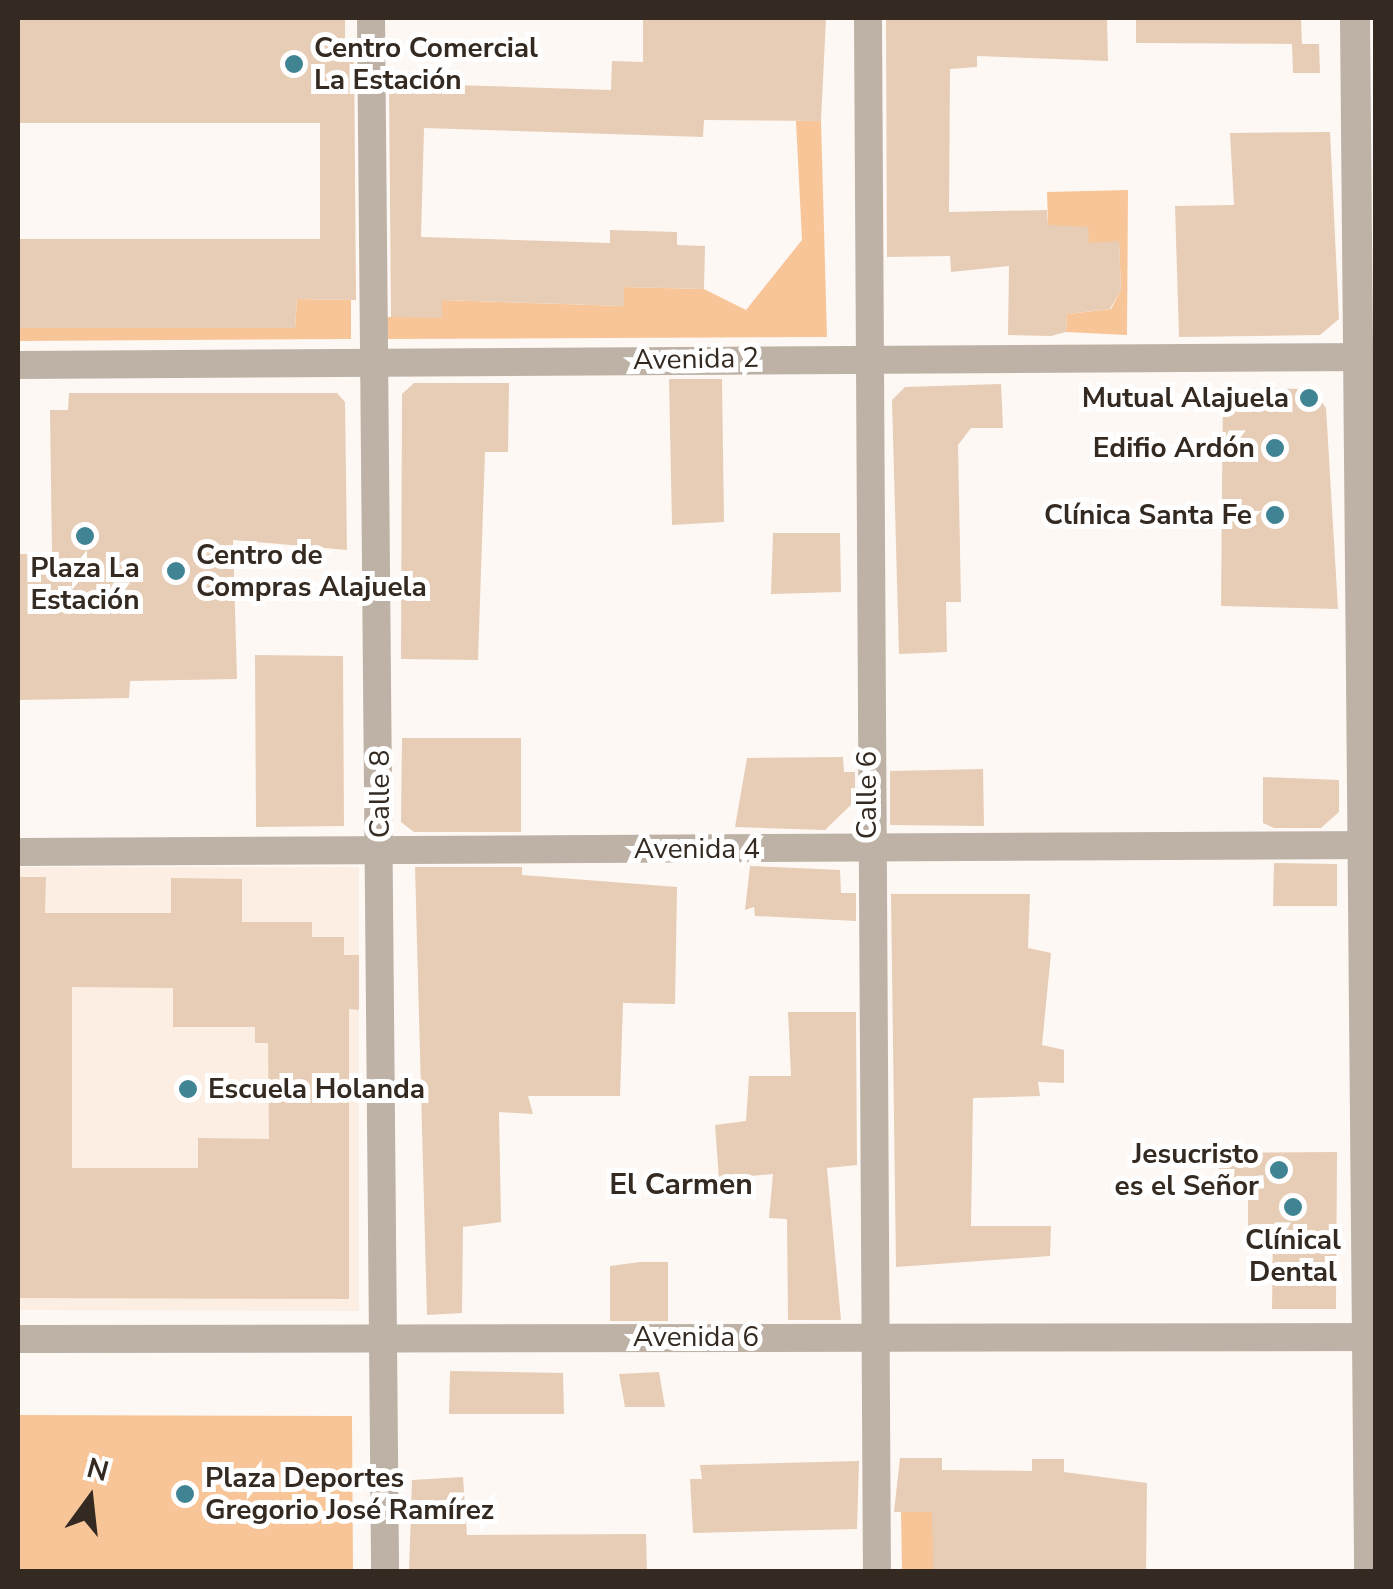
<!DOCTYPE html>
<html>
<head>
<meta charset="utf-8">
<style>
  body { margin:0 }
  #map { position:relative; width:1393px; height:1589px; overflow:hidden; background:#fef8f4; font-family:"Nunito Sans",sans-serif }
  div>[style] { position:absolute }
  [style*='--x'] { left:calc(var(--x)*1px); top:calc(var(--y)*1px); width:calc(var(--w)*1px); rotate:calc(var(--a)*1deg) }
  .built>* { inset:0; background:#fceee3 }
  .green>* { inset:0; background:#f7c598 }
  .building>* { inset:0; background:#e7cdb5 }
  .minor>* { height:28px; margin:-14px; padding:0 14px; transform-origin:14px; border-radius:14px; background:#beb2a7 }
  .tertiary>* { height:30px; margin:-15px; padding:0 15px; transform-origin:15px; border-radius:15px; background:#beb2a7 }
  .dots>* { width:28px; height:28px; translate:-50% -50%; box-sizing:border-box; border:5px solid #fff; border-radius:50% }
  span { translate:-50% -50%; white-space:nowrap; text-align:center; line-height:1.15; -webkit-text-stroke:10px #fff; paint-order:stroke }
  .poi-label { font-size:28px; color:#342a21; font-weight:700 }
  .left { translate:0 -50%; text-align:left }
  .right { translate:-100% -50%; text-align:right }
  .street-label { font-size:28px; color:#342a21 }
  .neighbourhood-label { font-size:30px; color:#342a21; font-weight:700 }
  .frame { position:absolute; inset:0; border:20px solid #342a21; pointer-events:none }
  .north { position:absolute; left:40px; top:1449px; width:100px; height:100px; -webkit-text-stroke:8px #fff; paint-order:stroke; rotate:15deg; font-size:28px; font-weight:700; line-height:40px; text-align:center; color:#342a21 }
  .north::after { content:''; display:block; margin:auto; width:35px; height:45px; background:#342a21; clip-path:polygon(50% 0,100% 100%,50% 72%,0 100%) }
</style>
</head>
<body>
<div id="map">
  <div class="built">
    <i style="clip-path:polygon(18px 867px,359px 867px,359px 1311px,18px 1310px)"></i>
  </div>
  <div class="green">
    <i style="clip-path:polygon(796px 121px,821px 121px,827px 337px,383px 339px,383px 317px,441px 317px,442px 300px,623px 306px,624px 287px,704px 289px,746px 310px,802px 240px)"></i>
    <i style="clip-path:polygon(1128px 190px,1127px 335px,1066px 332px,1067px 314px,1111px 309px,1121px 290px,1119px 242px,1050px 285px,1047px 192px)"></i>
    <i style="clip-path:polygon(297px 299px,351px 300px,351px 339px,18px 341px,18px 328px,128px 328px,129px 302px,295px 328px)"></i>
    <i style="clip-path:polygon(18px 1415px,352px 1416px,353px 1571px,18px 1571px)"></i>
    <i style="clip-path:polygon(901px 1512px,1108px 1512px,933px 1528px,933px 1571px,902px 1571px)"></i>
  </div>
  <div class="building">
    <i style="clip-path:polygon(18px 18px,345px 18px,345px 43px,354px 42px,356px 300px,297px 299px,295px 328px,18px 328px,18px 239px,320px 239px,320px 123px,18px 123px)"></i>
    <i style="clip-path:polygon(643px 18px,826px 18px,821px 121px,704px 120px,703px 137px,424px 128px,421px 237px,610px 243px,610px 230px,677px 232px,677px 245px,705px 246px,704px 289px,624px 287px,624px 306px,442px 300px,442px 318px,391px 317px,389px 83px,611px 90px,612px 61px,643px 62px)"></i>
    <i style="clip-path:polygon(886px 18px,1107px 18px,1108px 61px,977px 56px,977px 67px,950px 69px,949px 212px,1047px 210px,1048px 225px,1088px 227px,1089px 243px,1119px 241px,1121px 290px,1110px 309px,1067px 314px,1066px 332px,1051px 336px,1008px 335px,1009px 266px,951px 272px,950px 256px,887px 257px)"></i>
    <i style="clip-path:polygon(1136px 18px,1301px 18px,1302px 44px,1136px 43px)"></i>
    <i style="clip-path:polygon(1292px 44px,1319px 44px,1320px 73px,1293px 73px)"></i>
    <i style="clip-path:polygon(1330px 132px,1339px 319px,1320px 335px,1179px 337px,1175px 206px,1234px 205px,1230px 133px)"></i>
    <i style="clip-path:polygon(669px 379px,722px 379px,724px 522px,672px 525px)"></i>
    <i style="clip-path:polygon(414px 383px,509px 383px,508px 452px,485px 452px,478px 660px,401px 659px,402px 394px)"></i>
    <i style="clip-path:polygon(1001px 384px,1003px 428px,971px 428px,958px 445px,961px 602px,946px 602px,947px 652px,899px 654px,892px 400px,905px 387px)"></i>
    <i style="clip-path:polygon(1223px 388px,1313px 389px,1326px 408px,1338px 609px,1221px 606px)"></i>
    <i style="clip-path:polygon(69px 393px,337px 393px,345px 402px,347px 550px,233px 540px,237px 679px,130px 681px,129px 698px,18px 700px,18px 554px,52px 554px,50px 410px,68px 410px)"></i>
    <i style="clip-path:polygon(773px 533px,840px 533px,841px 592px,771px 594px)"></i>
    <i style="clip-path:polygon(255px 655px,343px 656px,344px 826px,256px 827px)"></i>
    <i style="clip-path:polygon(402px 738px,521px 738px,521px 832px,414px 832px,401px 822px)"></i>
    <i style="clip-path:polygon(843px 757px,844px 772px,855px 772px,855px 801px,825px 830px,735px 827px,747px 758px)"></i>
    <i style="clip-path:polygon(983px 769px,984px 826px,890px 825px,890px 771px)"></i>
    <i style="clip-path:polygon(1263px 777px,1339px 780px,1339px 812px,1321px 828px,1274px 828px,1263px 823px)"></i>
    <i style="clip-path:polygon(1274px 863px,1337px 864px,1337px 906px,1273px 906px)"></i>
    <i style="clip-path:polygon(750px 866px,840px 870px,841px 893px,856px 893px,856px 921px,755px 916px,754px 907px,745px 910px)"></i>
    <i style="clip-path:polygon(415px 867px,522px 867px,522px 875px,677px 887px,675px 1004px,623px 1003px,620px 1096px,528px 1096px,533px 1114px,499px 1112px,501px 1222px,463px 1227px,462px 1313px,427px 1315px)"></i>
    <i style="clip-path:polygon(evenodd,18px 877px,46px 877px,45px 913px,171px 913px,171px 878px,242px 879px,242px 922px,312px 922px,312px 937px,344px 937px,344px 955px,359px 955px,359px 1010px,349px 1009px,349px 1299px,18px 1298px,18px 877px,72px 987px,173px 988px,173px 1027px,255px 1027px,255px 1043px,268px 1043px,269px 1139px,198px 1138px,198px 1168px,72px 1168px,72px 987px)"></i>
    <i style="clip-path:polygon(891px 894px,1030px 894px,1028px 948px,1051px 953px,1042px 1045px,1064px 1050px,1064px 1083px,1038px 1082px,1040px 1096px,973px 1098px,971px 1226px,1051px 1226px,1050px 1256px,896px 1267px)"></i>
    <i style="clip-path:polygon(788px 1012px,856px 1012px,857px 1165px,827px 1168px,841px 1320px,788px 1320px,787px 1219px,769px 1218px,773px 1174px,719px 1179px,715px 1125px,746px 1121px,749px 1076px,791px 1076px)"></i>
    <i style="clip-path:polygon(1337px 1152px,1336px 1309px,1272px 1309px,1273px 1226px,1248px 1227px,1248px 1188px,1219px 1188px,1219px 1153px)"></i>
    <i style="clip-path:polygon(640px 1262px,668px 1262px,668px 1321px,610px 1321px,610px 1266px)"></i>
    <i style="clip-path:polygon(450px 1371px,563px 1373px,564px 1414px,449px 1414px)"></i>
    <i style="clip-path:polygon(659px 1372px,665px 1407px,625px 1407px,619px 1374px)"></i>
    <i style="clip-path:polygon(900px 1458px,942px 1458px,942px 1470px,1032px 1471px,1032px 1459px,1064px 1459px,1064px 1472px,1147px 1483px,1146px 1572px,933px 1572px,932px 1512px,894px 1512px)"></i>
    <i style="clip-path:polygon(859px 1461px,857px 1529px,693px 1533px,690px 1479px,702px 1479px,700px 1465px)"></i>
    <i style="clip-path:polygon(463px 1477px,467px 1535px,646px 1534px,647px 1572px,409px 1572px,412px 1480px)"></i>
  </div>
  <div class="minor">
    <i style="--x:371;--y:18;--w:1554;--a:89.48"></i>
    <i style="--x:868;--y:18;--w:1554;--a:89.67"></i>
    <i style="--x:18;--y:365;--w:1358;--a:-0.34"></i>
    <i style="--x:18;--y:852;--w:1358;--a:-0.3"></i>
    <i style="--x:18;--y:1339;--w:1358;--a:-0.08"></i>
  </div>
  <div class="tertiary">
    <i style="--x:1355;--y:18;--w:1554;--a:89.48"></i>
  </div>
  <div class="dots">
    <i style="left:294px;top:64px;background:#408493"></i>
    <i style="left:1309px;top:398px;background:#408493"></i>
    <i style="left:1275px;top:448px;background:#408493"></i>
    <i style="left:1275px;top:515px;background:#408493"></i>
    <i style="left:85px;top:536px;background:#408493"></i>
    <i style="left:176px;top:571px;background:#408493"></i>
    <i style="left:188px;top:1089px;background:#408493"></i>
    <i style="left:1279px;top:1170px;background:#408493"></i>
    <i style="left:1293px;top:1207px;background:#408493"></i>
    <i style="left:185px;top:1494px;background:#408493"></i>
  </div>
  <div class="poi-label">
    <span class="left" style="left:314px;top:64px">Centro Comercial<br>La Estación</span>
    <span class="right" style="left:1289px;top:398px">Mutual Alajuela</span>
    <span class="right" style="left:1255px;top:448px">Edifio Ardón</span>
    <span class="right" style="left:1252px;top:515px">Clínica Santa Fe</span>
    <span class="left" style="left:196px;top:571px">Centro de<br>Compras Alajuela</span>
    <span style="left:85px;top:584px">Plaza La<br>Estación</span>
    <span class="left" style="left:208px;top:1089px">Escuela Holanda</span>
    <span class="right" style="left:1259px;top:1170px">Jesucristo<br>es el Señor</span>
    <span style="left:1293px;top:1256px">Clínical<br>Dental</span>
    <span class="left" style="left:205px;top:1494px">Plaza Deportes<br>Gregorio José Ramírez</span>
  </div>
  <div class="street-label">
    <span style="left:696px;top:359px;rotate:-1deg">Avenida 2</span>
    <span style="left:380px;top:794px;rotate:-90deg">Calle 8</span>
    <span style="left:867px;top:795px;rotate:-90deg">Calle 6</span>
    <span style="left:697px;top:849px">Avenida 4</span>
    <span style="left:696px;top:1337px">Avenida 6</span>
  </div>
  <div class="neighbourhood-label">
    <span style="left:681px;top:1185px">El Carmen</span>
  </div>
  <div class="frame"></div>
  <div class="north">N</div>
</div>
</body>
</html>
